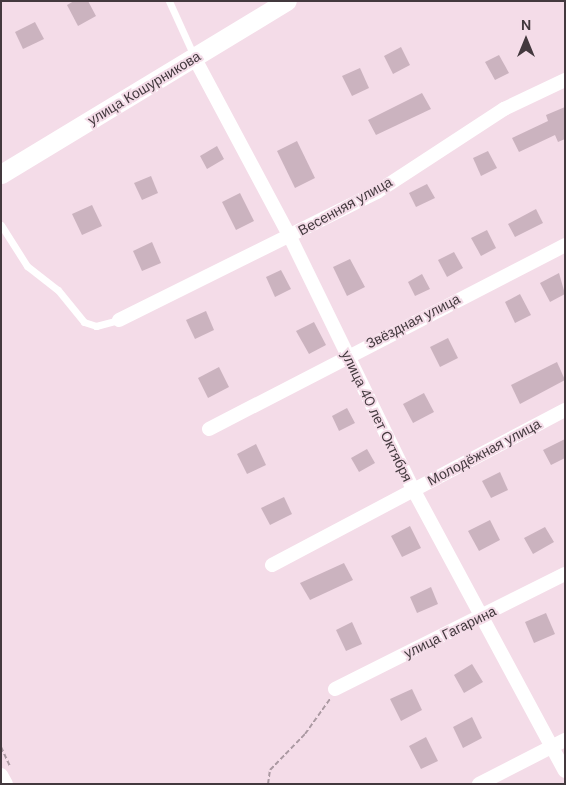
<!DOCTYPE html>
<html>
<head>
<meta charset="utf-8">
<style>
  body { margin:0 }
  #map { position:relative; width:566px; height:785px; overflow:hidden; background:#f4dce8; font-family:"DM Sans",sans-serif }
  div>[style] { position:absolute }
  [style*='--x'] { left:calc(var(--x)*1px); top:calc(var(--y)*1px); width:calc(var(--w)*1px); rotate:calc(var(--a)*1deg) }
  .building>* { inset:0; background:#cbb3bf }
  .path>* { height:2px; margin-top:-1px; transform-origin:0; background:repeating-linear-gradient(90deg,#ab99a2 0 5px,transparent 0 7.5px) }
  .lane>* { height:7px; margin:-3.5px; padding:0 3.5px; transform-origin:3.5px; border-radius:3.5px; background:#fff }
  .street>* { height:14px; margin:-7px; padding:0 7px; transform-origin:7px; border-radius:7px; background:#fff }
  .secondary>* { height:19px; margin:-9.5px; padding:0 9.5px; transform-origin:9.5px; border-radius:9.5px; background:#fff }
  span { translate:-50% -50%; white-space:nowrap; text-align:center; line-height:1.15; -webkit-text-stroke:4px #f4dce8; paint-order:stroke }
  .street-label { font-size:14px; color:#43393e }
  .frame { position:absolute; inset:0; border:2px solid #43393e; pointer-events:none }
  .north { position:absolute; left:501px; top:15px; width:50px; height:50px; -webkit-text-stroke:4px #f4dce8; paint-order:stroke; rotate:0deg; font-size:14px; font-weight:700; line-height:20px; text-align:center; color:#43393e }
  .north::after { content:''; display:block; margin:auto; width:18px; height:22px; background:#43393e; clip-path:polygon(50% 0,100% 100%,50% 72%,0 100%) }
</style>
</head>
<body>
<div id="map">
  <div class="building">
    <i style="clip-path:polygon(74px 1px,88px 1px,96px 16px,78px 26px,67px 5px)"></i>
    <i style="clip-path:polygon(35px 22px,44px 39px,23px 49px,15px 32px)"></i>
    <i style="clip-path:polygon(401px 47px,410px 65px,393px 74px,384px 56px)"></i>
    <i style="clip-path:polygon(499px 55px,509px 73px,495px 80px,485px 62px)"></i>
    <i style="clip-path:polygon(360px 68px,369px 88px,352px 96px,342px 76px)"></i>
    <i style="clip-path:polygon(422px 93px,431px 109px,376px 135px,368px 120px)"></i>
    <i style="clip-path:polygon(565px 107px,565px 139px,558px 142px,555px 135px,519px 152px,512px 138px,548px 121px,546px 115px)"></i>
    <i style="clip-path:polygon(297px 141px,315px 178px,295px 188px,277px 151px)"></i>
    <i style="clip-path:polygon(217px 146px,224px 159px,207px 169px,200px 156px)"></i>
    <i style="clip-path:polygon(488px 151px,497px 168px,481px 176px,473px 158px)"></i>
    <i style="clip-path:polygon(151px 176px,158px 193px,142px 200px,134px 183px)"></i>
    <i style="clip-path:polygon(427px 184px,435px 198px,416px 207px,409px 193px)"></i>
    <i style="clip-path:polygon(240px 193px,254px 221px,236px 230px,222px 202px)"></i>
    <i style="clip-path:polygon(92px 205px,102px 226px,82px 235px,72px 214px)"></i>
    <i style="clip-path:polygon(536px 209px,543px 223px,515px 237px,508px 224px)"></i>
    <i style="clip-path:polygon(487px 230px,496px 248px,481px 256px,471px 238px)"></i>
    <i style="clip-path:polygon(152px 242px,161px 263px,142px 271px,133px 251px)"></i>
    <i style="clip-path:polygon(454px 252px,463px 268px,447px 277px,438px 260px)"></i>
    <i style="clip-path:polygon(350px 259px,365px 287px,347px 296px,333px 267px)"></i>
    <i style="clip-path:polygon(281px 270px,291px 289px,275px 297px,266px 277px)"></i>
    <i style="clip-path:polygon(559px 273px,565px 294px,550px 302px,540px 283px)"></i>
    <i style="clip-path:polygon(422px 274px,430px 289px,415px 296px,408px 282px)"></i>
    <i style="clip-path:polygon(520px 294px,531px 315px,515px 323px,505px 302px)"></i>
    <i style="clip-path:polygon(206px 311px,214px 330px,195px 339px,186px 320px)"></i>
    <i style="clip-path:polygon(314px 322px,326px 345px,309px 354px,296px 331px)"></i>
    <i style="clip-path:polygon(448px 338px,458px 358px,440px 367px,430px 347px)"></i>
    <i style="clip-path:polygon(557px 362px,565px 380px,520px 404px,511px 385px)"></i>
    <i style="clip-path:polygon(219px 367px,229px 387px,208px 398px,198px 378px)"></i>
    <i style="clip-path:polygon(424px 393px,434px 412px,413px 423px,403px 404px)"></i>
    <i style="clip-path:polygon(347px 408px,355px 423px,339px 431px,332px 416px)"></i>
    <i style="clip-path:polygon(565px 439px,565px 458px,551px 465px,543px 450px)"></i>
    <i style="clip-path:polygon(256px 444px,266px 465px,247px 474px,237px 454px)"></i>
    <i style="clip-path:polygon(367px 449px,375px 463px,359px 472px,351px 458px)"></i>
    <i style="clip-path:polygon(500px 472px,508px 490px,491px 498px,482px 481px)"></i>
    <i style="clip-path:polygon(284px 497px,292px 514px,270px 525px,261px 508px)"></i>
    <i style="clip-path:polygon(490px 520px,500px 540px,479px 551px,468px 531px)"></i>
    <i style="clip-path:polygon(410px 526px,421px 548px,402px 557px,391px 536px)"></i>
    <i style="clip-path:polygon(545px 527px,554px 542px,533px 554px,524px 538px)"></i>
    <i style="clip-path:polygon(344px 563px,353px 580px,310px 600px,300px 583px)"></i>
    <i style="clip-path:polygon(431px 587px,438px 604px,417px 613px,410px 597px)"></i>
    <i style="clip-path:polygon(546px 613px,555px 634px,534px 643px,525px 622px)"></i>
    <i style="clip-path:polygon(352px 622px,362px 644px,346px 651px,336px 630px)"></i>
    <i style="clip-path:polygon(472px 664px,483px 682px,464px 693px,454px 675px)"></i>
    <i style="clip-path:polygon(412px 689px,422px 710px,401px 721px,390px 699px)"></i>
    <i style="clip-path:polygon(472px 717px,482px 738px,463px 748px,453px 727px)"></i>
    <i style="clip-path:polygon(426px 737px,438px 761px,421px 769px,409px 746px)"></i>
  </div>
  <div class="path">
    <i style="--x:1;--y:747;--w:21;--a:65"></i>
    <i style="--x:268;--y:784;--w:14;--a:-82"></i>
    <i style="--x:270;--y:770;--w:50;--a:-45.8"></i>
    <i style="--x:305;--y:734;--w:43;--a:-54.5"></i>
  </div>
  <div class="lane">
    <i style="--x:169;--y:1;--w:60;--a:65.6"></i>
    <i style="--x:1;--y:225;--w:49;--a:57.6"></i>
    <i style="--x:27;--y:266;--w:39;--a:38"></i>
    <i style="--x:58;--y:290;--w:41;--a:50.9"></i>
    <i style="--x:84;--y:322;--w:13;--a:18"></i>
    <i style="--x:96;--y:326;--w:24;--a:-15"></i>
  </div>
  <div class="street">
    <i style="--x:194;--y:57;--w:204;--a:61.9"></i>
    <i style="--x:290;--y:237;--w:280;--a:64"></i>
    <i style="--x:413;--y:489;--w:320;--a:61.7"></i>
    <i style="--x:119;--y:320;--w:288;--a:-26.4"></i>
    <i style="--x:377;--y:192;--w:152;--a:-33.2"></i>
    <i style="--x:504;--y:109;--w:68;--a:-25.4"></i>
    <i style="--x:209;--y:429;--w:401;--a:-27.3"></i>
    <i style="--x:272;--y:565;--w:331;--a:-27.9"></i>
    <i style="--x:335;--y:689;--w:257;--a:-26.6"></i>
    <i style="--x:1;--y:775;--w:10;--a:61"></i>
    <i style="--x:479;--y:784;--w:97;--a:-27.1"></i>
  </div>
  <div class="secondary">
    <i style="--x:1;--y:174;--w:334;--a:-31.2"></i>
  </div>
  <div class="street-label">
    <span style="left:144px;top:88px;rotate:-31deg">улица Кошурникова</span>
    <span style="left:345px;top:206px;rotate:-29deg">Весенняя улица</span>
    <span style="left:413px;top:321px;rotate:-27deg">Звёздная улица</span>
    <span style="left:377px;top:416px;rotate:64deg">улица 40 лет Октября</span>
    <span style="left:484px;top:452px;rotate:-28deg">Молодёжная улица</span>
    <span style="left:450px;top:632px;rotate:-26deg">улица Гагарина</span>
  </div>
  <div class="frame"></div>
  <div class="north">N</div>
</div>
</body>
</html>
